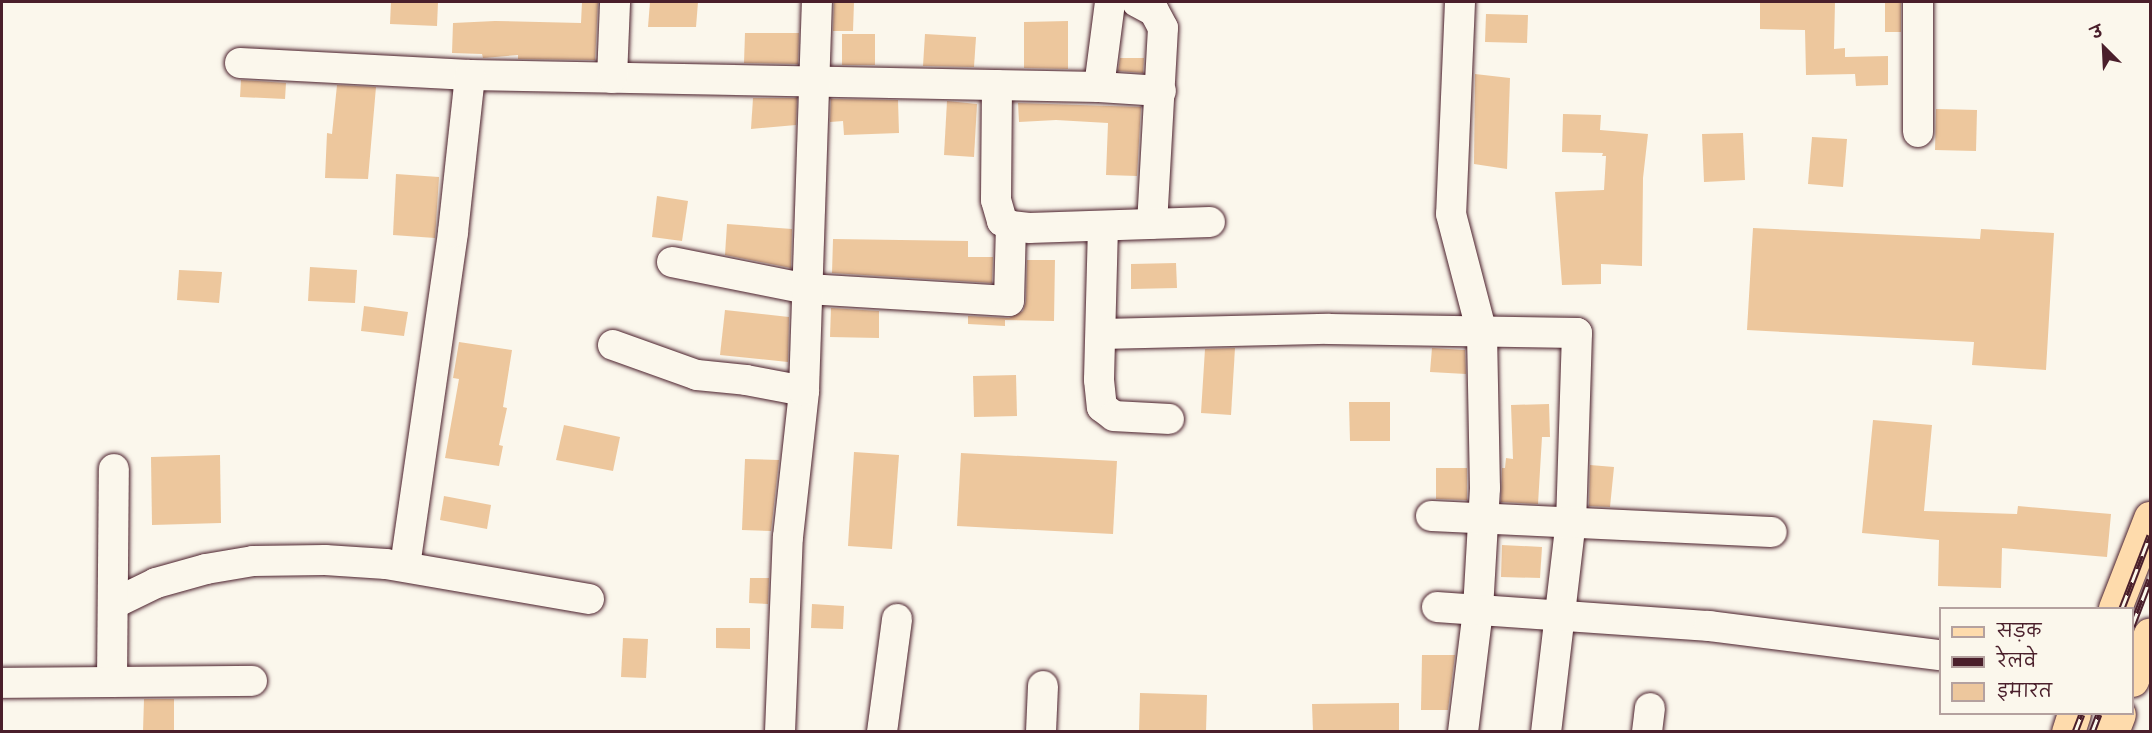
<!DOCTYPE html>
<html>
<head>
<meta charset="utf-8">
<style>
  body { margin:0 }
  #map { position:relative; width:2152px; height:733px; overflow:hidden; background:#fbf7ec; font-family:Mali,"Playpen Sans Deva",sans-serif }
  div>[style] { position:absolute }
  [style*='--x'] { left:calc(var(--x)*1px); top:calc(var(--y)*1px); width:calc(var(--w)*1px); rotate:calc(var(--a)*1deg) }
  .building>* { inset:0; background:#edc79d }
  .roads { filter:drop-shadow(0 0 2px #4a1f2b) drop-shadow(0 0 2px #4a1f2b) }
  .minor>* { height:30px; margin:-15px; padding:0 15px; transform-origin:15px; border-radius:15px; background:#fbf7ec }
  .major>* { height:33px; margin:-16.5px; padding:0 16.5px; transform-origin:16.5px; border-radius:16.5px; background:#fedbac }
  .rail>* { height:7px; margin-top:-3.5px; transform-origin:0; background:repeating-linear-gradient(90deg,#fbf7ec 0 14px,#4a1f2b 0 28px); box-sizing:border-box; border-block:2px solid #4a1f2b }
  span { translate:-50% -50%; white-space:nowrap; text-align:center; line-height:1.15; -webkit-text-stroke:6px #fbf7ec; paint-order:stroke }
  .frame { position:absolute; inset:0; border:3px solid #4a1f2b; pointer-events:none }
  .legend { position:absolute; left:1939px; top:607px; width:195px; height:108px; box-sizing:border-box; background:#fbf7ec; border:2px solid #b4a19f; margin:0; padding:8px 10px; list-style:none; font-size:18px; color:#4a1f2b }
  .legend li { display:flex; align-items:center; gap:12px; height:30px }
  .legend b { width:30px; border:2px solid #b4a19f }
  .north { position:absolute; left:2074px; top:18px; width:60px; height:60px; -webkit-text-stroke:4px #fbf7ec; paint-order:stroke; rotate:336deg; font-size:16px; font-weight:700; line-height:24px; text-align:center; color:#4a1f2b }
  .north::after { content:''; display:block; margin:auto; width:21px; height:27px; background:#4a1f2b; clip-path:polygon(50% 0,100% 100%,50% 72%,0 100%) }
</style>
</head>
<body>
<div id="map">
  <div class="building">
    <i style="clip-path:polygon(391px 2px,438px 2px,437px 26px,390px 24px)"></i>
    <i style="clip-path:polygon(582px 2px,598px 2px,595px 60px,518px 59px,518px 55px,483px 58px,482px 54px,452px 53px,453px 23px,495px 21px,581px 23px)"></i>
    <i style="clip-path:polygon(650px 2px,698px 2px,696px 27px,648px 27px)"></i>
    <i style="clip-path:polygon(834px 2px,854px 2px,853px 31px,833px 31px)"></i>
    <i style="clip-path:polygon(1760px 2px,1835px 2px,1834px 49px,1845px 48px,1845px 57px,1888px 56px,1888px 85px,1856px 86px,1855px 74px,1806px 75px,1805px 30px,1760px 29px)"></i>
    <i style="clip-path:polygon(1885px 2px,1901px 2px,1901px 32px,1885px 32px)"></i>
    <i style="clip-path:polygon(1486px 14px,1528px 15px,1527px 43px,1485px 42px)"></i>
    <i style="clip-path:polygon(1068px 21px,1068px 69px,1024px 68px,1024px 22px)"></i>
    <i style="clip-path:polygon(745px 33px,799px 33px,798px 64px,744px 63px)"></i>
    <i style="clip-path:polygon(842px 34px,875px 34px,875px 65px,842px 65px)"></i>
    <i style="clip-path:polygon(925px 34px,976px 37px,974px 67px,923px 66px)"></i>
    <i style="clip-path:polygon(1120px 58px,1144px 58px,1143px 73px,1118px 71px)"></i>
    <i style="clip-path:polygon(1475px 74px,1510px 78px,1507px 169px,1474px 164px)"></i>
    <i style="clip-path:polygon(241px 80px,286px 83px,285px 99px,240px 97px)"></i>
    <i style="clip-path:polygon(337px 85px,376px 87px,368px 179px,325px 178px,327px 133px,332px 134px)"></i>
    <i style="clip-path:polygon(753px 98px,797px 98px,796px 125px,751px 129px)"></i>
    <i style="clip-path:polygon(831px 99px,898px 100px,899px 133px,844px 135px,843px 121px,830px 122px)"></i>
    <i style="clip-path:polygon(947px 101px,977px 104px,974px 157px,944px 155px)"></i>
    <i style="clip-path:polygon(1018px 103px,1141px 107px,1137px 176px,1106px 175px,1108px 123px,1056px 120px,1019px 122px)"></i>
    <i style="clip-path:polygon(1936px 109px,1977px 110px,1976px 151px,1935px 150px)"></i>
    <i style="clip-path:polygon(1563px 114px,1601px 115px,1600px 130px,1648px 134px,1643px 178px,1642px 266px,1601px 264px,1601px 284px,1562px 285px,1555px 192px,1604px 190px,1606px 156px,1602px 156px,1603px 153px,1562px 152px)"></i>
    <i style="clip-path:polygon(1743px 133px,1745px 180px,1704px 182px,1702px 134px)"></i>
    <i style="clip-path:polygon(1812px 137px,1847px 139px,1843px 187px,1808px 184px)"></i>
    <i style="clip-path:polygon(396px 174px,439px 177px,435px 238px,393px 235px)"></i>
    <i style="clip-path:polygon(657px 196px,688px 201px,682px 241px,652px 237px)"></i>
    <i style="clip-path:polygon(727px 224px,792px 229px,791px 268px,725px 255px)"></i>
    <i style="clip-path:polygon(1753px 228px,1980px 239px,1981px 229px,2054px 233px,2046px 370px,1972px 365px,1974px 342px,1747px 330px)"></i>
    <i style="clip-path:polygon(833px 239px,968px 241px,968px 257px,993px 257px,992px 283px,832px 273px)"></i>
    <i style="clip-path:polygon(1027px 260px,1055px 260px,1054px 321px,1005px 320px,1005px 326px,968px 324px,968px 316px,1009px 318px,1023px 311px,1026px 301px)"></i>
    <i style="clip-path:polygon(1176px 263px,1177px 288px,1131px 289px,1131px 264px)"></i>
    <i style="clip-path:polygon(310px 267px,357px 270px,355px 303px,308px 301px)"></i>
    <i style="clip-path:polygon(179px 270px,222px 272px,219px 303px,177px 300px)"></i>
    <i style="clip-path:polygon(364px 306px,408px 312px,404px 336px,361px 331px)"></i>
    <i style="clip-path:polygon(831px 308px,879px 311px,879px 338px,830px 337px)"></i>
    <i style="clip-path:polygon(725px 310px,789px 317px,788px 362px,720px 355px)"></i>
    <i style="clip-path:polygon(459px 342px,512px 350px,503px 407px,507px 408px,499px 445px,503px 446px,499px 466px,445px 458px,459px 379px,453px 378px)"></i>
    <i style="clip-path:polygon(1235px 348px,1231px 415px,1201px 413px,1205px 349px)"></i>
    <i style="clip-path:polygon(1432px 348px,1465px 350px,1466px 374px,1430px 372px)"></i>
    <i style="clip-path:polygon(1016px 375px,1017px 416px,974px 417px,973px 376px)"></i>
    <i style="clip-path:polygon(1349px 402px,1390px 402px,1390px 441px,1350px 441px)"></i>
    <i style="clip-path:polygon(1549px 404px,1550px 437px,1542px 437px,1538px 504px,1501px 502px,1502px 468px,1505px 468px,1506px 458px,1513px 459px,1511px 405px)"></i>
    <i style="clip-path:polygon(1873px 420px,1932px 425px,1924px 511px,2017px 514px,2018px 506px,2111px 514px,2107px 557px,2002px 548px,2001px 588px,1938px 586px,1939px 540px,1862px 533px)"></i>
    <i style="clip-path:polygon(564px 425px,620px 437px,613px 471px,556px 460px)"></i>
    <i style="clip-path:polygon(854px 452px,899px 455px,892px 549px,848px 546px)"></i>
    <i style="clip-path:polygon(961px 453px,1117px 461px,1113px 534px,957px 526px)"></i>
    <i style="clip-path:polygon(220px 455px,221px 523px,152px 525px,151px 457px)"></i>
    <i style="clip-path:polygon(745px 459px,779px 460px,771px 531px,742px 530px)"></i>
    <i style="clip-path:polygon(1590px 465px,1614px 467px,1610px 507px,1589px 506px)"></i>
    <i style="clip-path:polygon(1436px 468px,1467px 468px,1467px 500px,1436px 499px)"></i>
    <i style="clip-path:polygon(444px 496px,491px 505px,487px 529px,440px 520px)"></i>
    <i style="clip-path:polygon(1502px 545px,1542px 547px,1540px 578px,1501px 577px)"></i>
    <i style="clip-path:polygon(750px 578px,769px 578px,768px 604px,749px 603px)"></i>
    <i style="clip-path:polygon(812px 604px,844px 606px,843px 629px,811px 628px)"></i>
    <i style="clip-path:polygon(716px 628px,750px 628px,750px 649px,716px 648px)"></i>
    <i style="clip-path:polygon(623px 638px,648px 639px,646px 678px,621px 677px)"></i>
    <i style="clip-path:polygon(1422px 655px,1455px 655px,1448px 710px,1421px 710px)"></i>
    <i style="clip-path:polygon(1140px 693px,1207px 695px,1206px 732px,1139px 732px)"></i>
    <i style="clip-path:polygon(144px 699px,174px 699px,174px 732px,143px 732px)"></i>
    <i style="clip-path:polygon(1399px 703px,1399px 732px,1313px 732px,1312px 704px)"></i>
  </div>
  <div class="roads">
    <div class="minor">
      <i style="--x:1137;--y:2;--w:19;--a:28"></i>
      <i style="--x:1154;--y:11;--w:19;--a:62"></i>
      <i style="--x:1163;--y:28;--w:196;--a:93.2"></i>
      <i style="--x:1460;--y:2;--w:212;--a:92.4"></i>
      <i style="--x:1451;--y:214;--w:123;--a:75.4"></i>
      <i style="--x:1482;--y:333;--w:155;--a:88.9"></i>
      <i style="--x:1485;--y:488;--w:122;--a:93.3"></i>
      <i style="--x:1478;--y:610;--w:123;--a:97"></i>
      <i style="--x:1918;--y:2;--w:130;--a:90"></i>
      <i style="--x:240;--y:63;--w:230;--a:3"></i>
      <i style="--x:470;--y:75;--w:629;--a:1.09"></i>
      <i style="--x:1099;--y:87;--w:62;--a:3.7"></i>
      <i style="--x:612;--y:78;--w:76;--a:-87.7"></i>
      <i style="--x:997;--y:85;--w:115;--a:90.5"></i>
      <i style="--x:996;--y:200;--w:22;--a:74"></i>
      <i style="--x:1002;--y:221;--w:10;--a:29"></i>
      <i style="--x:1011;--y:226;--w:18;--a:6"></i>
      <i style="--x:1029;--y:228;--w:181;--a:-1.9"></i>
      <i style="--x:1099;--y:87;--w:86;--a:-82.6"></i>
      <i style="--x:1103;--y:226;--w:154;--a:91.5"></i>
      <i style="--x:1099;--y:380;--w:27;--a:84"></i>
      <i style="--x:1102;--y:407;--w:15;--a:37"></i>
      <i style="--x:1114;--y:416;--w:55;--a:3.1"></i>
      <i style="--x:672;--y:262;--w:138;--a:11.3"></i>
      <i style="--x:807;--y:289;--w:202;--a:3.4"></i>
      <i style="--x:1009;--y:301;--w:75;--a:-88.5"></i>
      <i style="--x:1101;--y:334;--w:228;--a:-1.3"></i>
      <i style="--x:1329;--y:329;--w:248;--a:0.9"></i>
      <i style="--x:1577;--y:333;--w:187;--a:91.8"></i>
      <i style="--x:1571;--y:520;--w:213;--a:96.7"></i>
      <i style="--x:613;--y:345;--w:89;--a:19.7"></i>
      <i style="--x:697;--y:375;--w:49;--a:5.8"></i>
      <i style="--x:746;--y:380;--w:59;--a:10.7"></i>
      <i style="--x:1431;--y:516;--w:341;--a:2.7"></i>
      <i style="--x:405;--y:566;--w:337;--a:-81.8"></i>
      <i style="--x:453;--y:232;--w:158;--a:-83.8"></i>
      <i style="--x:113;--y:604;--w:48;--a:-26"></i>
      <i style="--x:156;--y:583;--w:52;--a:-15.6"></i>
      <i style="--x:206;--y:569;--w:48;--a:-9.7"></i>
      <i style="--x:253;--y:561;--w:72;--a:-0.8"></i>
      <i style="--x:325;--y:560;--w:61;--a:3.8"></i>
      <i style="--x:386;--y:564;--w:206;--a:9.8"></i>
      <i style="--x:1437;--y:607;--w:273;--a:4"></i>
      <i style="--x:1709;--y:626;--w:233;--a:7.2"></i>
      <i style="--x:112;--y:682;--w:213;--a:-89.5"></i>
      <i style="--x:2;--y:683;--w:250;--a:-0.5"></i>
      <i style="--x:780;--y:732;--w:195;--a:-87.7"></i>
      <i style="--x:788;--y:537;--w:147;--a:-83.7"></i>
      <i style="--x:804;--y:391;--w:389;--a:-88.1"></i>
      <i style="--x:882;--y:732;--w:114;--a:-82.4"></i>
      <i style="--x:1041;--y:732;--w:46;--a:-87.5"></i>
      <i style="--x:1647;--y:732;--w:24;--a:-83"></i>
    </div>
    <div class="major">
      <i style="--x:2115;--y:608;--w:97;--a:-68.7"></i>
      <i style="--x:2132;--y:680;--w:49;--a:-68.6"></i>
      <i style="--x:2068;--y:732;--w:19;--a:-72"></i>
      <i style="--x:2112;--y:732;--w:19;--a:-69"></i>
    </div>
  </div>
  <div class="rail">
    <i style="--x:2122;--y:608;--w:78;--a:-69"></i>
    <i style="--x:2132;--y:626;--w:50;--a:-69"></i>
    <i style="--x:2075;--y:732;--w:19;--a:-69"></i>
    <i style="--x:2092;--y:732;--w:19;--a:-69"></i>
  </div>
  <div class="frame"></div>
  <ul class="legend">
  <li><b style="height:8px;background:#fedbac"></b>सड़क</li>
  <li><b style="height:8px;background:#4a1f2b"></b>रेलवे</li>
  <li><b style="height:16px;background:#edc79d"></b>इमारत</li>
  </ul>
  <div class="north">उ</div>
</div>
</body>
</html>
